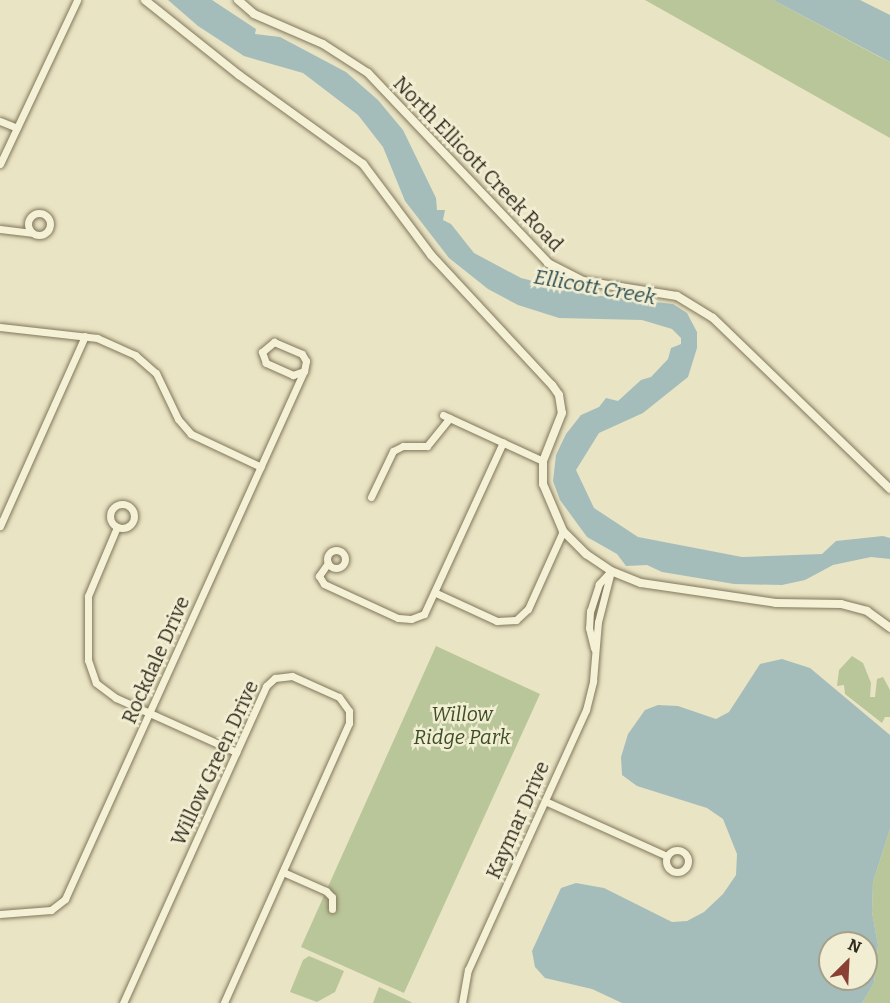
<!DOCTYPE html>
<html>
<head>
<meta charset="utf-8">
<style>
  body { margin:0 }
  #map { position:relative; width:890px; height:1003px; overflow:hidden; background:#e9e4c4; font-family:Bitter,serif }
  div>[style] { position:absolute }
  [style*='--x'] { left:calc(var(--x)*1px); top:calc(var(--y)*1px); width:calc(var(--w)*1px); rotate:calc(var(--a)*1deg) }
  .green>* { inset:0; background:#b9c699 }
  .water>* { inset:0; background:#a5bdba }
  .roads { filter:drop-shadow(0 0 2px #82775c) drop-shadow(0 0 2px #82775c) }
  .minor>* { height:7px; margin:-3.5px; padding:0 3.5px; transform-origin:3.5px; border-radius:3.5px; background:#f5f1d6 }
  .minor>.ring { margin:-3.5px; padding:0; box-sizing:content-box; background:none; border:7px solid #f5f1d6; border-radius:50% }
  .tertiary>* { height:8px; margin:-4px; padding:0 4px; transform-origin:4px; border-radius:4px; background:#f5f1d6 }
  span { translate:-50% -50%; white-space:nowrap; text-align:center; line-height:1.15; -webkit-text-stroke:5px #f1eed3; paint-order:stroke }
  .street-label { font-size:20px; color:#332c1f }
  .park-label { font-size:20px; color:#3d4e27; font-style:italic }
  .water-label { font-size:21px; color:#304e51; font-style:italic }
  .north { position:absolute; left:818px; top:931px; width:60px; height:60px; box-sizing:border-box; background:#f1eed3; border:2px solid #a5a08b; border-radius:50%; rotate:24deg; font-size:16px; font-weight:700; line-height:24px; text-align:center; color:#332c1f }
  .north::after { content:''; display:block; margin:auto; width:21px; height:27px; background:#8a4133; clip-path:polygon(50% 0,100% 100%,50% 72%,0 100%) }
</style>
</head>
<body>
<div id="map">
  <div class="green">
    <i style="clip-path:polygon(645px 0,773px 0,876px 55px,890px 62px,890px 138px)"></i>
    <i style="clip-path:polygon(436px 646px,540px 694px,404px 993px,301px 947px)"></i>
    <i style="clip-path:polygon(852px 656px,863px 663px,871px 683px,870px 697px,875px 697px,877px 679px,883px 677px,890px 690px,890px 717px,885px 717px,882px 723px,845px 694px,844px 685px,837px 686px,839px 670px)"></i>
    <i style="clip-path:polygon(890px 829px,890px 1003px,862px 1003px,874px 983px,878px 945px,872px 912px,873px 882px)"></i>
    <i style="clip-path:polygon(309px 956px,344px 971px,335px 992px,317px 1002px,290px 992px,303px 960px)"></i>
    <i style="clip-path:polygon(379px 987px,411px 1002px,412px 1003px,373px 1003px)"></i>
  </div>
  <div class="water">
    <i style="clip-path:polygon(168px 0,212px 0,256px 29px,255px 34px,280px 37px,346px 72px,378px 100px,403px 130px,436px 198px,437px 210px,445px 210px,443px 220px,451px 224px,474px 253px,521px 278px,584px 294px,673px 304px,687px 313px,697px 332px,697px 348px,688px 377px,643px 413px,599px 433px,576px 470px,594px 508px,638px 537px,742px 557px,822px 554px,836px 541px,883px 536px,890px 538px,890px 559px,871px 557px,833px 565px,805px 580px,782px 585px,734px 584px,662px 572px,647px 565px,626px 566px,617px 554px,587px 537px,560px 500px,553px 481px,556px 455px,566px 434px,581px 415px,599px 407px,606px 398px,618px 401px,641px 380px,651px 377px,668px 359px,671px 348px,681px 344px,681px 338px,672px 329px,642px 320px,559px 318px,518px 305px,488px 289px,449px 258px,405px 201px,383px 147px,358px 115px,303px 73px,244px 56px,198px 26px)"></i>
    <i style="clip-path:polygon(773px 0,860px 0,890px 15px,890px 62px)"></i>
    <i style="clip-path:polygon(evenodd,782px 659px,810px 668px,890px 735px,890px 829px,873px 882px,872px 912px,878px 945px,874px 983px,862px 1003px,622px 1003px,592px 989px,545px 978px,535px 967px,532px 951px,561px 888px,576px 883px,604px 888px,672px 922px,687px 921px,704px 912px,723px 894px,736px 875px,737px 854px,723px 819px,707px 808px,637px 786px,622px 775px,621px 757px,628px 734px,645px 710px,658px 705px,678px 706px,716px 719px,729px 712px,760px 664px,782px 659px,830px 943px,866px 943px,866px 979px,830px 979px,830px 943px)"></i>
  </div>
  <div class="roads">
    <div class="minor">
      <i style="--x:0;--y:121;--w:18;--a:22"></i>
      <i style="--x:0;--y:164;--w:181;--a:-64.8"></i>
      <i class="ring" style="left:28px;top:213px;width:15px;height:15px"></i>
      <i style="--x:0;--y:229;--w:32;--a:7"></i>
      <i style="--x:0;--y:327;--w:98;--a:6.5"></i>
      <i style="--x:97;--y:338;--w:42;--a:24.1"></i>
      <i style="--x:135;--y:355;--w:28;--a:41"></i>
      <i style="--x:156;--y:373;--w:51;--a:64.4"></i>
      <i style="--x:178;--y:419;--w:20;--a:49"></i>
      <i style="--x:191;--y:434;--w:77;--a:25.2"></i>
      <i style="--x:274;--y:342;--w:30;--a:23"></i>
      <i style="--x:302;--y:354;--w:8;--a:60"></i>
      <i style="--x:306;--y:361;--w:10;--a:101"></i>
      <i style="--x:304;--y:371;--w:12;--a:160"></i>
      <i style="--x:293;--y:375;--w:30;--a:-156"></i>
      <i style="--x:266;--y:363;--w:12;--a:-110"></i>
      <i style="--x:262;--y:352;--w:16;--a:-40"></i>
      <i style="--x:443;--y:415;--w:110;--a:24.7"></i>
      <i style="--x:371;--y:497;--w:51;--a:-64.4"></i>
      <i style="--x:393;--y:451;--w:11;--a:-27"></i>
      <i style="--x:403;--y:446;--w:24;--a:0"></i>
      <i style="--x:427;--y:446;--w:36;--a:-51"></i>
      <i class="ring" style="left:110px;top:504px;width:17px;height:17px"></i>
      <i style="--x:0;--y:526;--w:208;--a:-65.9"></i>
      <i style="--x:117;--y:527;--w:75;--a:112.8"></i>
      <i style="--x:88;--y:596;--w:64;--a:90"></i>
      <i style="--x:88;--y:660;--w:24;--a:71"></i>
      <i style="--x:96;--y:683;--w:25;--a:37"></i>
      <i style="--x:116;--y:698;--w:132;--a:24.2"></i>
      <i class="ring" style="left:327px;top:550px;width:11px;height:11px"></i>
      <i style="--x:328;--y:563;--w:16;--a:125"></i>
      <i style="--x:319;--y:576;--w:9;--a:58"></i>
      <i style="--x:324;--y:584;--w:81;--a:24.7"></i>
      <i style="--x:398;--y:618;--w:13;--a:4"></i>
      <i style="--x:411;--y:619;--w:14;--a:-21"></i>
      <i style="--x:424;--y:614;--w:189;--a:-65.3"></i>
      <i style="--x:436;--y:593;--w:67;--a:24.7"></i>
      <i style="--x:497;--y:621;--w:19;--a:-3"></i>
      <i style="--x:516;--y:620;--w:16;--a:-43"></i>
      <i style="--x:528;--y:609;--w:85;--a:-65.8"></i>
      <i style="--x:545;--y:801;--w:134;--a:24.3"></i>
      <i class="ring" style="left:666px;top:850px;width:15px;height:15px"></i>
      <i style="--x:283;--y:872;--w:47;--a:23.8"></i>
      <i style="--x:326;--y:891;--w:8;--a:45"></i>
      <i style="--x:332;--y:897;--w:12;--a:90"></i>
      <i style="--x:0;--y:914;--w:51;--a:-4.5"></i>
      <i style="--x:51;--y:910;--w:18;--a:-38"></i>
      <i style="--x:65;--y:899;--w:580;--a:-65.65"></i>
      <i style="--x:123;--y:1003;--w:348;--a:-65.7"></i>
      <i style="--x:266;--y:686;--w:12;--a:-42"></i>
      <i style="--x:275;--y:678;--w:17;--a:-7"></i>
      <i style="--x:292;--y:676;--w:51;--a:24.1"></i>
      <i style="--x:339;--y:697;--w:17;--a:54"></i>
      <i style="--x:349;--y:711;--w:12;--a:90"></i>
      <i style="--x:349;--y:723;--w:307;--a:114.1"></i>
      <i style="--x:462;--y:1003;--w:34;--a:-80"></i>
      <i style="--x:468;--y:970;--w:286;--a:-65.6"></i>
      <i style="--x:586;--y:710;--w:30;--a:-76"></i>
      <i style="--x:593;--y:681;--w:59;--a:-85.2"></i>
      <i style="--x:598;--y:622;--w:53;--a:-75.7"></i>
      <i style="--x:611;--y:571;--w:18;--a:133"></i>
      <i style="--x:599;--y:584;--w:28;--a:108"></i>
      <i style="--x:590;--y:611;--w:17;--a:93"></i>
      <i style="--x:589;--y:628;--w:21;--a:76"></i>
    </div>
    <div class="tertiary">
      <i style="--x:145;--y:0;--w:120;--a:38.6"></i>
      <i style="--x:239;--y:75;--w:153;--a:35.7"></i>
      <i style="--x:363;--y:164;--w:114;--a:53.2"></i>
      <i style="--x:431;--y:255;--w:178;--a:47.1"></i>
      <i style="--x:552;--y:385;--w:12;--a:55"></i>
      <i style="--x:559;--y:395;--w:18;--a:81"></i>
      <i style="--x:562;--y:413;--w:52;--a:111.6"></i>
      <i style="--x:543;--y:461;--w:23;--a:90"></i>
      <i style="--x:543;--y:484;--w:51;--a:66.9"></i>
      <i style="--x:563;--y:531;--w:33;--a:45"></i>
      <i style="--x:586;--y:554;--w:30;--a:34"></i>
      <i style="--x:611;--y:571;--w:32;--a:22"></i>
      <i style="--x:641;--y:583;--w:136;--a:8.4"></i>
      <i style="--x:776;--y:603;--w:65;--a:0.9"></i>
      <i style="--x:841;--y:604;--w:27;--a:15"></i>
      <i style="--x:867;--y:611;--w:29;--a:36"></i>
      <i style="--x:238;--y:0;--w:21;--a:41"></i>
      <i style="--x:254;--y:14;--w:75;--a:23.5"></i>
      <i style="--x:323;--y:44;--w:54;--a:32.8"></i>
      <i style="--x:368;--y:73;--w:262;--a:46.5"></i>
      <i style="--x:548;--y:263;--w:39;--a:27"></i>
      <i style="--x:583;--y:281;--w:95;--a:9.1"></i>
      <i style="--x:677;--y:296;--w:42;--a:31.4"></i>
      <i style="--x:713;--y:318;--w:246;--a:44"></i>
    </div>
  </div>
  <div class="street-label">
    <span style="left:478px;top:164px;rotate:46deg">North Ellicott Creek Road</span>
    <span style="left:156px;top:660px;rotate:-66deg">Rockdale Drive</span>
    <span style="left:215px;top:763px;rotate:-65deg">Willow Green Drive</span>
    <span style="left:518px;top:820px;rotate:-66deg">Kaymar Drive</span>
  </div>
  <div class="park-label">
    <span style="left:462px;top:726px">Willow<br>Ridge Park</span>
  </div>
  <div class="water-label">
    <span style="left:595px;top:287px;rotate:10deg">Ellicott Creek</span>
  </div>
  <div class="north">N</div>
</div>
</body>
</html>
